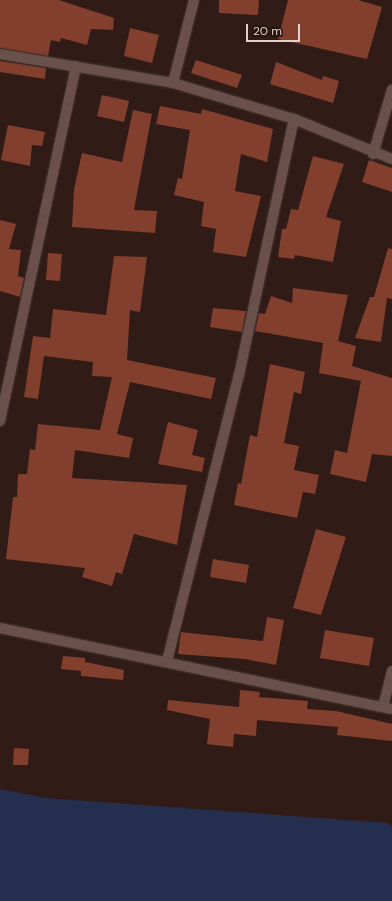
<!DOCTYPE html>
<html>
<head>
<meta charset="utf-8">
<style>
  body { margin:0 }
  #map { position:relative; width:392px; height:901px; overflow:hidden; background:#301b16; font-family:"DM Sans",sans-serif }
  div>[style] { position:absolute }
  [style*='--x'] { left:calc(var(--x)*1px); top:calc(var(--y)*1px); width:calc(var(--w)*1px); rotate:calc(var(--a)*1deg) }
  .green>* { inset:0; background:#242e4e }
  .building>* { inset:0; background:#823f2d }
  .roads { filter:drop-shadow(0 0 1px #473733) drop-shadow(0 0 1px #473733) }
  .minor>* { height:10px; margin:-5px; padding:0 5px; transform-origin:5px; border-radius:5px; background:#69504a }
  span { translate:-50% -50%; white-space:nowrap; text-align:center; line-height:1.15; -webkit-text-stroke:4px #26120d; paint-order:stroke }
  .scale { position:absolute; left:246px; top:24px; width:54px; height:18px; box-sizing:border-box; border:2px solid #e0d1cd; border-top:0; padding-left:5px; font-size:12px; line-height:14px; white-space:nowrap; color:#e0d1cd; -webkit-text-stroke:3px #26120d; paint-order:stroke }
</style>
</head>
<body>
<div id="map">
  <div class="green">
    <i style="clip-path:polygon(0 789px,46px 798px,388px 823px,392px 827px,392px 901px,0 901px)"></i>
  </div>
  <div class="building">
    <i style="clip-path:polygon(0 0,59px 0,114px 18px,113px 30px,91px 29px,87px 45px,61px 38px,60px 42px,51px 40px,48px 56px,0 48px)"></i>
    <i style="clip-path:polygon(219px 0,259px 0,258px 15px,219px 13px)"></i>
    <i style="clip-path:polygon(288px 0,358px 0,382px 7px,367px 59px,278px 39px)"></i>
    <i style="clip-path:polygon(130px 28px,159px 35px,152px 63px,124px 56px)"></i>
    <i style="clip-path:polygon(196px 60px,242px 75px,237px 88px,191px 73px)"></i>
    <i style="clip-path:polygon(0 61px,46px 68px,45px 79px,0 72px)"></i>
    <i style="clip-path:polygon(276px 62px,322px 80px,323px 76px,339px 81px,333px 103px,270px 84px)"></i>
    <i style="clip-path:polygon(102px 95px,129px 101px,124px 122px,97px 116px)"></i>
    <i style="clip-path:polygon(160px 106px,201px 114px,202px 109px,273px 129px,267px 162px,241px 154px,235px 191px,261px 196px,246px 257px,213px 252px,216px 229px,201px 226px,204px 202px,174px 195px,178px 178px,182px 179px,190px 130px,156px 124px)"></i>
    <i style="clip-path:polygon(133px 110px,152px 114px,134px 210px,157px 211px,155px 233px,72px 227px,74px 189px,82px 153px,122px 162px)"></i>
    <i style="clip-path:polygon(8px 125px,45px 132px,42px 146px,32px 145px,30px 166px,1px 160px)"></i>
    <i style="clip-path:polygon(313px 156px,344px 164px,326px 217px,341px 221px,333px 262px,295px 255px,294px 259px,278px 257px,282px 229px,286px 229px,291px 209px,298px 210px)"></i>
    <i style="clip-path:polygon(369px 160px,392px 168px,392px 192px,362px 182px)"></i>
    <i style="clip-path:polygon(0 220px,16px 224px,9px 249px,21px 250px,18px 276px,24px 278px,20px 297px,0 291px)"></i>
    <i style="clip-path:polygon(388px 248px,392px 249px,392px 299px,387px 298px,381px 342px,355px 338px,370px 297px,374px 297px)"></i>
    <i style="clip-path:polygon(48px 253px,62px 254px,60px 281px,46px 280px)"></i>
    <i style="clip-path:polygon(114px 256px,147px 257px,140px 312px,130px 310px,127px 360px,216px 378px,211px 399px,130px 382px,117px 434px,133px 438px,129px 458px,75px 450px,72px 478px,187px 485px,177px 545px,134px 534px,122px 574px,116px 572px,112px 586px,82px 577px,85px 568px,6px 559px,13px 497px,17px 497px,18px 474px,27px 474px,30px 449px,35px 450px,38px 424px,100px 430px,112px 377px,92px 376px,93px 362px,44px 356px,38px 399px,24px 397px,33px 336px,50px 338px,53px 309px,106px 315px)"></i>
    <i style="clip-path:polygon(293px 288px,348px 295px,338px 341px,356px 346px,352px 366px,392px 378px,392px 456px,372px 454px,366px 482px,330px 474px,335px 450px,347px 453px,361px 381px,319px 373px,323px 343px,255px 331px,259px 313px,265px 314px,271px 296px,292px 303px)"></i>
    <i style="clip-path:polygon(213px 308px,246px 311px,242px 332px,210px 327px)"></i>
    <i style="clip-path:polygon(270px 364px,305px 372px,301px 394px,294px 392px,284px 443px,299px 446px,294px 470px,319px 475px,315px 494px,303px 492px,297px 518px,234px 505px,238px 483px,241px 484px,250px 435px,257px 437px)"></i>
    <i style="clip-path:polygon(168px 422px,198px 430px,192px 455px,205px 458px,202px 472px,158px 464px)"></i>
    <i style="clip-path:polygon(316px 529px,346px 537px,321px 615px,293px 608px)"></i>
    <i style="clip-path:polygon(213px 559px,249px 565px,246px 583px,210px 577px)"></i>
    <i style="clip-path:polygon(267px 617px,284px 620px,276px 665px,245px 659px,178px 654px,181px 632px,263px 641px)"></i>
    <i style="clip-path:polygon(325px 630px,374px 638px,369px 666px,320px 658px)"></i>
    <i style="clip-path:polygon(63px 656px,85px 658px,85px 662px,124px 670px,123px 680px,81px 676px,81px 671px,61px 669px)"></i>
    <i style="clip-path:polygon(240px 690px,260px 692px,259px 697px,308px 701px,307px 709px,336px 711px,392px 724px,392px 741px,337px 735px,338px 727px,257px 720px,256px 736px,234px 734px,233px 747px,207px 744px,210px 719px,167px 710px,168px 700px,239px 707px)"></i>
    <i style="clip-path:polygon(14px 748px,29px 749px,28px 765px,13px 765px)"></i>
  </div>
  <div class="roads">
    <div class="minor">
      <i style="--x:0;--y:54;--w:175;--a:9.5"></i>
      <i style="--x:173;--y:83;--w:126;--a:16.6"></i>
      <i style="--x:294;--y:119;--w:106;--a:22.2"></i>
      <i style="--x:173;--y:83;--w:86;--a:-75.8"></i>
      <i style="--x:373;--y:154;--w:67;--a:-73.5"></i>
      <i style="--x:0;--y:421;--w:363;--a:-77.9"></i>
      <i style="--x:0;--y:628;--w:400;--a:11.7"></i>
      <i style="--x:167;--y:661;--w:295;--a:-75.9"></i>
      <i style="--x:239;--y:375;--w:262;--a:-77.9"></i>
      <i style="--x:383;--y:707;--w:37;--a:-76"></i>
    </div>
  </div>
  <div class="scale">20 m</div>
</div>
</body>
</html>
